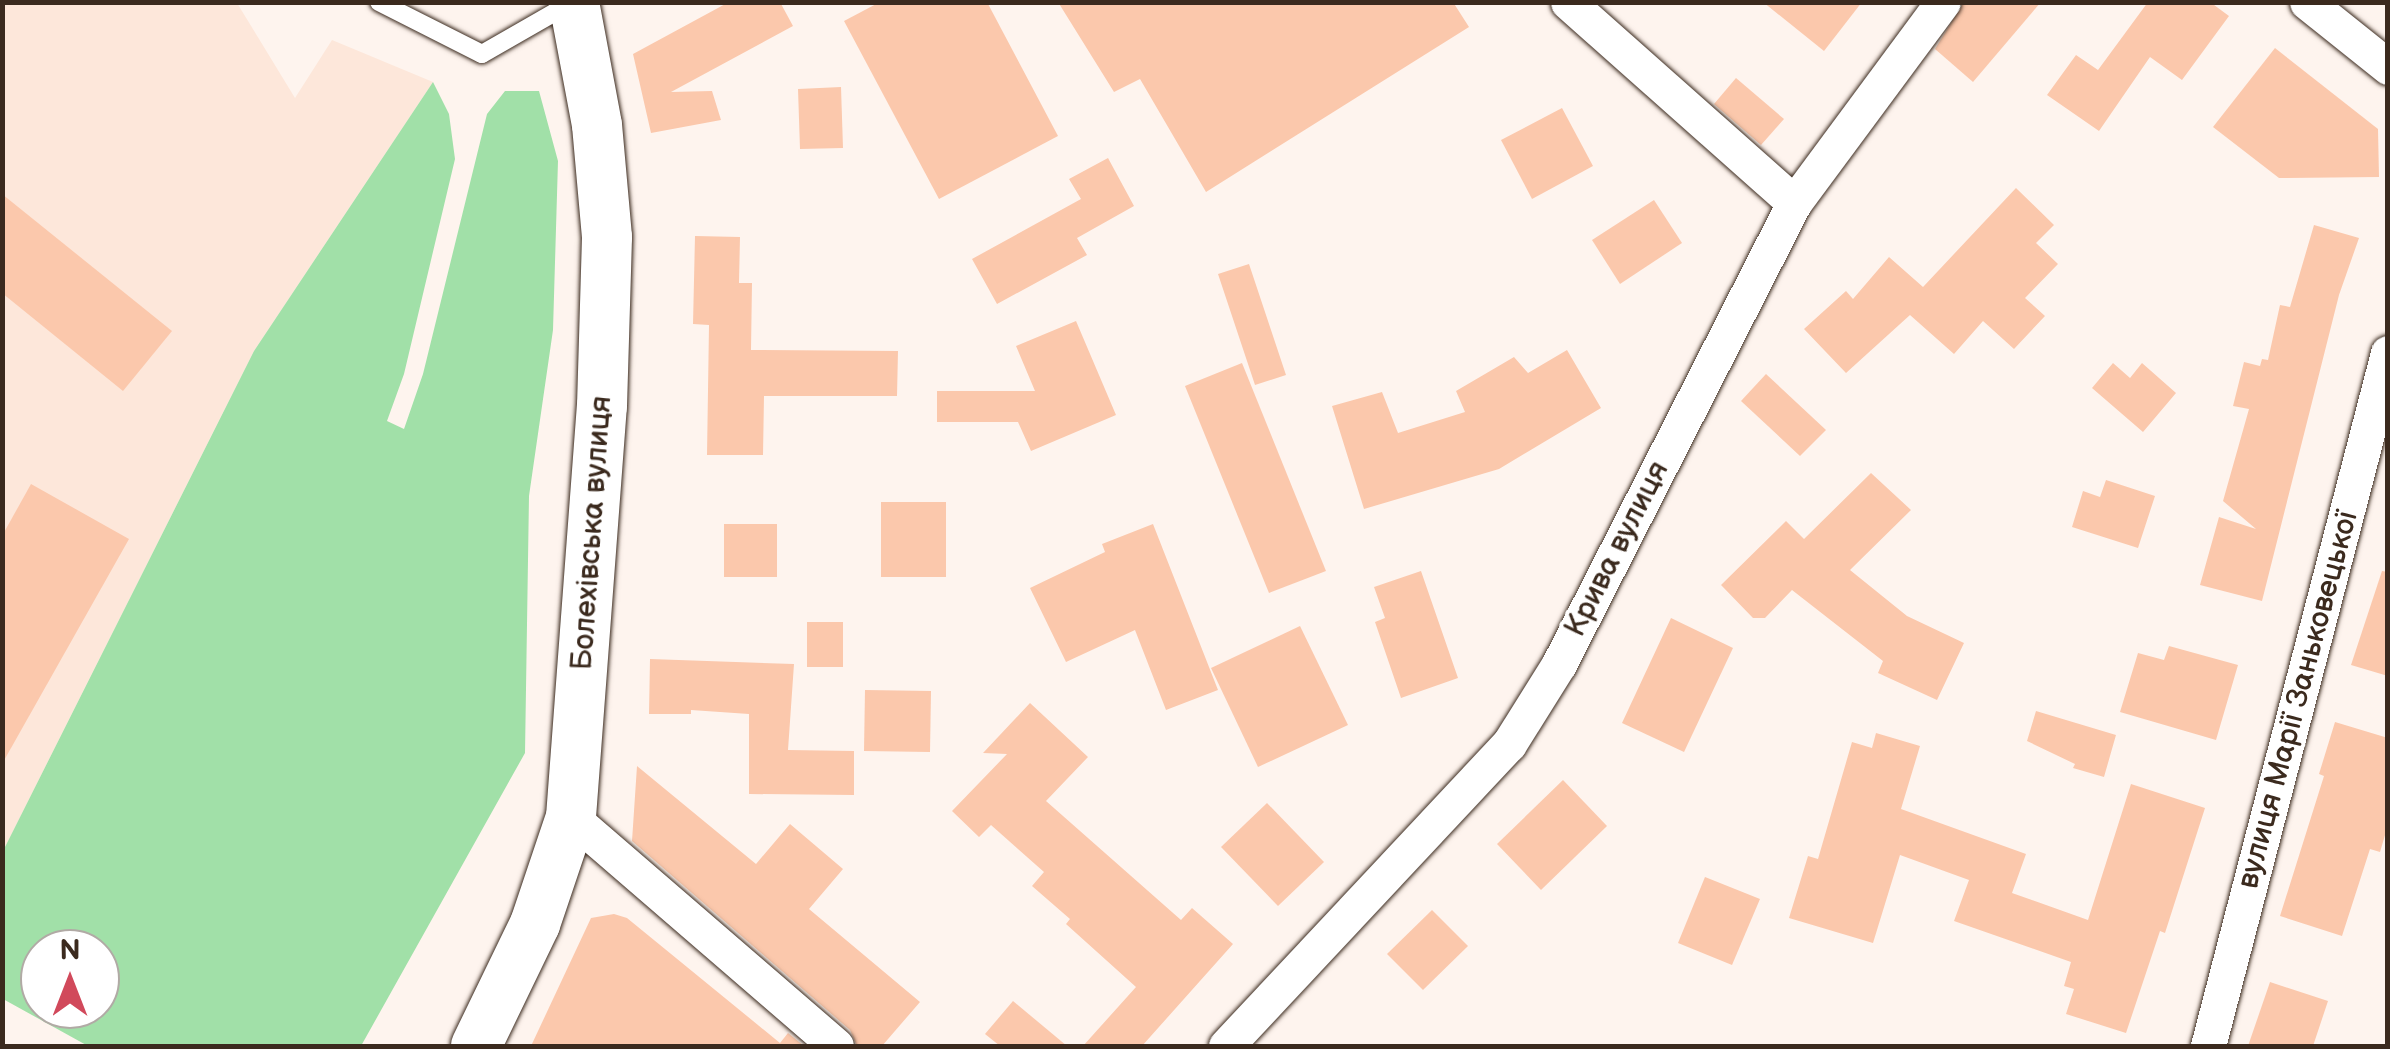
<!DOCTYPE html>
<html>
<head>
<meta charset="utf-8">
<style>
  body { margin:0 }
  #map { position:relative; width:2390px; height:1049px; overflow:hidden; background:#fef4ee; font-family:"Balsamiq Sans",sans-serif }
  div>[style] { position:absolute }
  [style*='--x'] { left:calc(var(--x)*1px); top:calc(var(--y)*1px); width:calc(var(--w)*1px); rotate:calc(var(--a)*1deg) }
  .built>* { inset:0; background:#fde7da }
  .green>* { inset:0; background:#a1e0a8 }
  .building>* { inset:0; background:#fbc8ac }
  .roads { filter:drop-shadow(0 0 2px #3b2a1e) drop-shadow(0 0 2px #3b2a1e) }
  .lane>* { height:18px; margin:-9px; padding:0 9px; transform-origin:9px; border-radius:9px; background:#fff }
  .street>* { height:35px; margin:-17.5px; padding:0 17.5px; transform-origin:17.5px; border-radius:17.5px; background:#fff }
  .secondary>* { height:50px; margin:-25px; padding:0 25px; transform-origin:25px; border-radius:25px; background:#fff }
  span { translate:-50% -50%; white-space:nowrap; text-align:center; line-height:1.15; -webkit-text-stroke:8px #fff; paint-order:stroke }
  .street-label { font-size:30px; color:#3b2a1e }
  .frame { position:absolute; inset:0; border:5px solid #3b2a1e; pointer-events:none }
  .north { position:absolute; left:20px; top:929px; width:100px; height:100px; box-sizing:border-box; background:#fff; border:2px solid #b1aaa5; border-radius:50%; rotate:0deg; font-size:28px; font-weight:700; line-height:40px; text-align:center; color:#3b2a1e }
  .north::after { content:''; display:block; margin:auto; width:35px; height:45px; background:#d1495b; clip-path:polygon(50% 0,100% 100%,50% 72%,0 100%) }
</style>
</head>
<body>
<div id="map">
  <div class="built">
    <i style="clip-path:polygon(3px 3px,237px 3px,295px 98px,332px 40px,433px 82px,254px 351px,3px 851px)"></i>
  </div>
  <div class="green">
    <i style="clip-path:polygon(evenodd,433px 82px,449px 114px,455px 159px,404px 374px,387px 421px,404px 429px,423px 374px,487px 114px,505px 91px,539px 91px,558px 161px,553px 330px,529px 496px,525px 753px,361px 1046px,88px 1046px,3px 999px,3px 851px,254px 351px,433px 82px,40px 949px,100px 949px,100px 1009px,40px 1009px,40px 949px)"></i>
  </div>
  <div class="building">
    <i style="clip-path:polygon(729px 2px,780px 2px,793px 26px,671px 92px,712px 91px,721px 120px,651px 133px,633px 54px)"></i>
    <i style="clip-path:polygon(880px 2px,987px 2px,1058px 136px,939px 199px,844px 21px)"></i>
    <i style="clip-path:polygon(1058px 2px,1453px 2px,1469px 27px,1206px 192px,1140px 79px,1114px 92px)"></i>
    <i style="clip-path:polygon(1763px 2px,1862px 2px,1824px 51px)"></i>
    <i style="clip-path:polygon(1964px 2px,2041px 2px,1973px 82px,1935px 49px)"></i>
    <i style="clip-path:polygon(2148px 2px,2210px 2px,2229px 16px,2182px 80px,2150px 57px,2099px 131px,2047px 95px,2076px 55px,2098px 70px)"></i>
    <i style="clip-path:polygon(2275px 48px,2378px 129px,2379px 177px,2279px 178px,2213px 127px)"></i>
    <i style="clip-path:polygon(1736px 78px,1784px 119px,1761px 145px,1714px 104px)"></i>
    <i style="clip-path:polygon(841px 87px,843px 148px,800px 149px,798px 89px)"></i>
    <i style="clip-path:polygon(1562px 108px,1593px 166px,1532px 199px,1501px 140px)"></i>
    <i style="clip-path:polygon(1108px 158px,1134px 206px,1077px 238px,1087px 255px,997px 304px,972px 259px,1081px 199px,1069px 179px)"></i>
    <i style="clip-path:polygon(2016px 188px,2054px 225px,2036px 243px,2058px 264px,2025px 298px,2045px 316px,2014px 349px,1983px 321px,1954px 354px,1910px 315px,1846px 373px,1804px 329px,1846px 291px,1853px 299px,1889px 257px,1923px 287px)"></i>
    <i style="clip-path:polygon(2px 194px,172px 331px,123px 391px,2px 293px)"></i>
    <i style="clip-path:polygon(1654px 200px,1682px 243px,1620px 284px,1592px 240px)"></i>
    <i style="clip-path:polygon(2314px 225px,2359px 238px,2339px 295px,2262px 601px,2200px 585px,2219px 517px,2256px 529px,2223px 501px,2249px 409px,2233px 406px,2244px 362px,2260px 366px,2262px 359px,2268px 360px,2280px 305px,2290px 307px)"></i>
    <i style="clip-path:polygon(695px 236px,740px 237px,739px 283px,752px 283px,751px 350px,898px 351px,897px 396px,764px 396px,763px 455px,707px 455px,709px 325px,693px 324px)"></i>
    <i style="clip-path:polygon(1249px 264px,1286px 375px,1255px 385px,1218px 274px)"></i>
    <i style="clip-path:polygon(1076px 321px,1116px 415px,1031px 451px,1018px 422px,937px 422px,937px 391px,1035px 391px,1016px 346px)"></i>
    <i style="clip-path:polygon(1567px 350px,1601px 408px,1499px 469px,1364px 509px,1332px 406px,1382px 392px,1398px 433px,1465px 412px,1456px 391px,1514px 357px,1528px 373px)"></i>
    <i style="clip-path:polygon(1242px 363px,1326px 571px,1269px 593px,1185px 386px)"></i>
    <i style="clip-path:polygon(2113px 363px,2130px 378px,2142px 363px,2176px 393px,2143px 432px,2092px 388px)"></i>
    <i style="clip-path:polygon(1766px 374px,1826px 430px,1800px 456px,1741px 401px)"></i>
    <i style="clip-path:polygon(1871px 473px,1911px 510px,1850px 570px,1907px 616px,1964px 643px,1937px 700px,1878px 673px,1883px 661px,1792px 590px,1765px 618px,1753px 618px,1721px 585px,1786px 521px,1804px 539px)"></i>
    <i style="clip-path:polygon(2106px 480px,2155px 496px,2138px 548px,2072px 527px,2083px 491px,2100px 497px)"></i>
    <i style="clip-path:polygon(31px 484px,129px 539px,2px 764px,2px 536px)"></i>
    <i style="clip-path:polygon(881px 502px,946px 502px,946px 577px,881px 577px)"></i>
    <i style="clip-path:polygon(724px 524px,777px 524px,777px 577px,724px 577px)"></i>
    <i style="clip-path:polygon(1153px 524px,1218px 690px,1166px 710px,1135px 630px,1066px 662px,1030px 588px,1105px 552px,1102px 544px)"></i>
    <i style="clip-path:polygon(1421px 571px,1458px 678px,1401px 698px,1375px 622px,1385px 618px,1374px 587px)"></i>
    <i style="clip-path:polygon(2382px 571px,2388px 572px,2388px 676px,2351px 665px)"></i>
    <i style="clip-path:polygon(1671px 618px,1733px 648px,1684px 752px,1622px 723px)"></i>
    <i style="clip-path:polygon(807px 622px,843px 622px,843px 667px,807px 667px)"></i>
    <i style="clip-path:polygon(1300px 626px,1348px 725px,1258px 767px,1211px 668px)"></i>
    <i style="clip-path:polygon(2169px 646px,2238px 665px,2216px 740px,2120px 712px,2138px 653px,2164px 660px)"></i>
    <i style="clip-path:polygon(650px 659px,794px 664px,788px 750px,854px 751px,854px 795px,749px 794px,749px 714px,691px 710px,691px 714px,649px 714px)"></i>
    <i style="clip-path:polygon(865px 690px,931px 691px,930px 752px,864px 751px)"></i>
    <i style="clip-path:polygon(1030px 703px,1088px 757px,1046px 801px,1181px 920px,1192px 908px,1233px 944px,1142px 1046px,1083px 1046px,1136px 987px,1066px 924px,1070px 919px,1032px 886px,1044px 872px,991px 825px,979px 837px,952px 811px,1007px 754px,983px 753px)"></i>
    <i style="clip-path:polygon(2036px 711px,2116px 735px,2104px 777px,2073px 768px,2075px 764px,2027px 741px)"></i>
    <i style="clip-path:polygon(2335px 722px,2388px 738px,2388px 825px,2380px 852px,2370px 849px,2342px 936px,2280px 916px,2324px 776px,2319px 774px)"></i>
    <i style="clip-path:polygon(1876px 733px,1920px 746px,1901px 809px,2026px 854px,2012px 893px,2088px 920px,2131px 784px,2205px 808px,2165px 933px,2160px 931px,2126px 1033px,2066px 1014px,2074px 989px,2064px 986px,2071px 962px,1954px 921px,1969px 880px,1900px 855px,1873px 943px,1789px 918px,1808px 856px,1818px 859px,1852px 742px,1872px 748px)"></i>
    <i style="clip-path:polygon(637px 766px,756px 864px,790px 824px,843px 869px,809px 909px,920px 1002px,882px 1046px,857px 1046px,850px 1030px,632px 841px)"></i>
    <i style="clip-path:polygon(1563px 780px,1607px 826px,1541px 890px,1497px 844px)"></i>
    <i style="clip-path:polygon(1267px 803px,1324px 862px,1278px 906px,1221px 847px)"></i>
    <i style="clip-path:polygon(1705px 877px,1760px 899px,1732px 965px,1678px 943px)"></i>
    <i style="clip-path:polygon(1432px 910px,1468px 946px,1423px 990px,1387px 954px)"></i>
    <i style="clip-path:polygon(614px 914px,627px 918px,780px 1043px,788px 1033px,804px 1046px,531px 1046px,591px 918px)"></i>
    <i style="clip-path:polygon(2270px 982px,2328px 1001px,2313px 1046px,2248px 1046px)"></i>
    <i style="clip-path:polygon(1013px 1001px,1067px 1046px,1000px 1046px,985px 1034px)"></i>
  </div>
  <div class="roads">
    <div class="lane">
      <i style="--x:379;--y:2;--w:115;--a:26.8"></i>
      <i style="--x:482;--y:54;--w:103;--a:-29.8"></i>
    </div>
    <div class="street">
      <i style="--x:1568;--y:2;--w:302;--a:41.6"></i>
      <i style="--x:2307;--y:2;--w:104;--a:38.7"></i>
      <i style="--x:571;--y:817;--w:350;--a:40.8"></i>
      <i style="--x:1226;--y:1046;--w:414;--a:-46.9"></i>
      <i style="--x:1509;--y:744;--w:94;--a:-58"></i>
      <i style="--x:1559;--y:664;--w:517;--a:-62.99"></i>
      <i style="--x:1794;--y:203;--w:250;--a:-53.5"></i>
      <i style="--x:2208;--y:1046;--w:716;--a:-75.44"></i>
    </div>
    <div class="secondary">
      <i style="--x:476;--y:1046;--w:136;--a:-64.2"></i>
      <i style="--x:535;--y:924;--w:113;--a:-71.4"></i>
      <i style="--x:571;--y:817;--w:412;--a:-85.7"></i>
      <i style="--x:602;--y:406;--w:169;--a:-88.3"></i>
      <i style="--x:607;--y:237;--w:112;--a:-95.1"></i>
      <i style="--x:597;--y:125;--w:125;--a:-100.6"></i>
    </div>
  </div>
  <div class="street-label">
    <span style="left:592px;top:533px;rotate:-86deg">Болехівська вулиця</span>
    <span style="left:1617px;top:549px;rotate:-63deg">Крива вулиця</span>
    <span style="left:2298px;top:700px;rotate:-75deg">вулиця Марії Заньковецької</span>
  </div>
  <div class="frame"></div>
  <div class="north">N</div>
</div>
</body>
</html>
